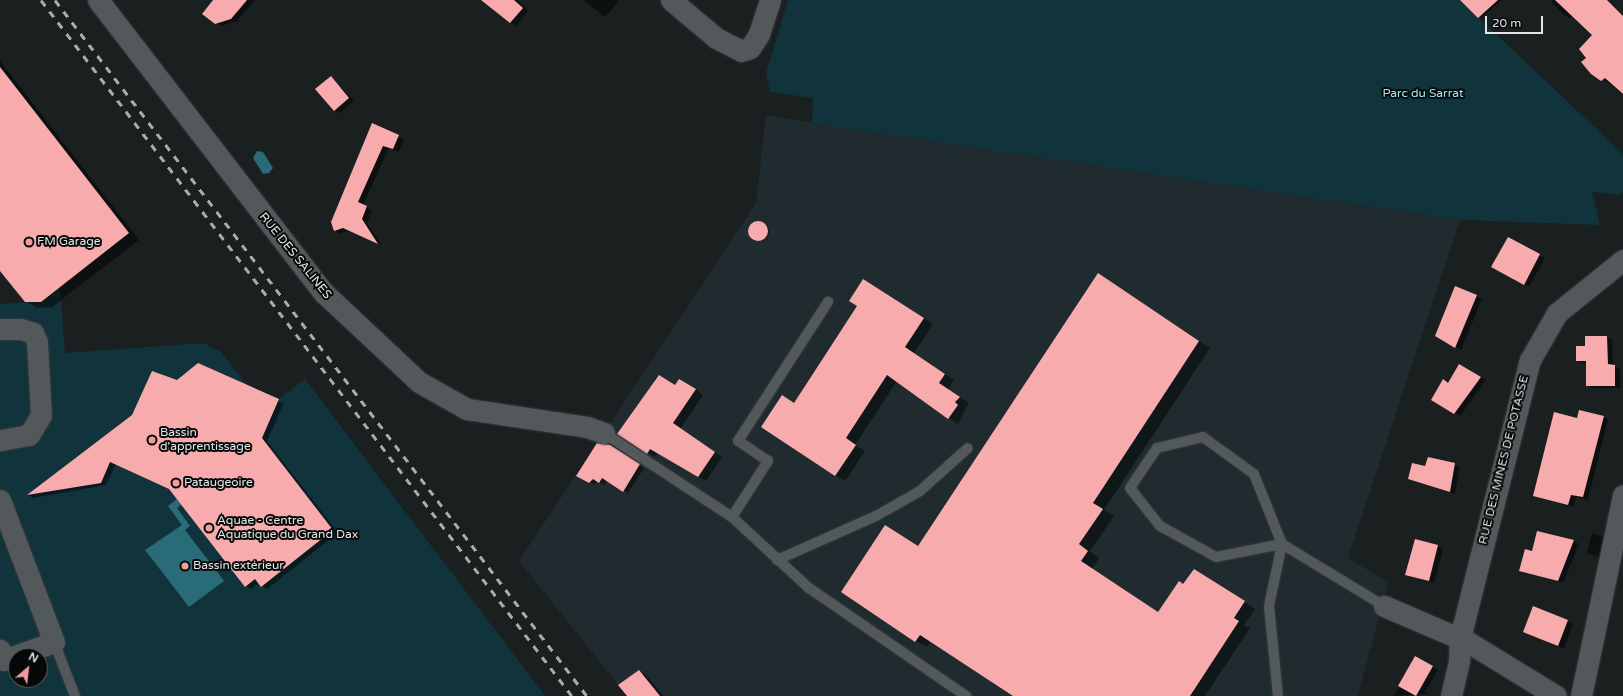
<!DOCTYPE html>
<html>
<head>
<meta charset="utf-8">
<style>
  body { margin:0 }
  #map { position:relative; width:1623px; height:696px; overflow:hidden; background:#1a1f20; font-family:"Varela Round",sans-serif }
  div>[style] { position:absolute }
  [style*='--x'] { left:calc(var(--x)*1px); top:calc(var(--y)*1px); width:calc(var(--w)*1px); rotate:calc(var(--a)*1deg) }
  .built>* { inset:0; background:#1f2b2e }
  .green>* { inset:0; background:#11333b }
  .water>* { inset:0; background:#2a6b78 }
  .shadow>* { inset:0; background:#0007 }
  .round { border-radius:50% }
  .building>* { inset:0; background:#f8abac }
  .roads { filter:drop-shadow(0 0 1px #363a3b) drop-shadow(0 0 1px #363a3b) }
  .lane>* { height:10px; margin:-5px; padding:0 5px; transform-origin:5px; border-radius:5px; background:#53595a }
  .street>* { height:21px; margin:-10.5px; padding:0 10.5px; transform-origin:10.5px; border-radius:10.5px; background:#53595a }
  .rail>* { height:3px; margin-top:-1.5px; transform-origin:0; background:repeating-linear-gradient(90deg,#a8acad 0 7px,transparent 0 14px) }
  .dots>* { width:11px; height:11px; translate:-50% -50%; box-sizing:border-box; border:2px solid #070909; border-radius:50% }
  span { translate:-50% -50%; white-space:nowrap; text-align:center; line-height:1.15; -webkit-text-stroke:4px #070909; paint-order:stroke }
  .park-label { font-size:12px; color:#96ecff }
  .poi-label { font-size:12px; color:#e3e6e7 }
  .left { translate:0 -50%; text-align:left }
  .street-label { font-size:12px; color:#e3e6e7 }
  .north { position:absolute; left:8px; top:648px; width:40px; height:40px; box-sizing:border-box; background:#070909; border:1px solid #5f6162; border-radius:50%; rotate:28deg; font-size:11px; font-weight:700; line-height:16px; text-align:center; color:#e3e6e7 }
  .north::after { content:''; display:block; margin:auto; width:14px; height:18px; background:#f59b9d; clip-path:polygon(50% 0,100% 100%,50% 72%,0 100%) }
  .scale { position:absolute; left:1485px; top:16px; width:58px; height:18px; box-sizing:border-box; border:2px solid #e3e6e7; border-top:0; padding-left:5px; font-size:12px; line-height:14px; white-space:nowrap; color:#e3e6e7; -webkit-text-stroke:3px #070909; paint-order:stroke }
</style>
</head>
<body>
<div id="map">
  <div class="built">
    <i style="clip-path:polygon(766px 115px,1460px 220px,1348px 558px,1388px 582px,1358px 696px,627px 696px,519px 561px,756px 203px)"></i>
  </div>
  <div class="green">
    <i style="clip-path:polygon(788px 0,1460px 0,1623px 154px,1623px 191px,1620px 195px,1592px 192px,1600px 225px,1460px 220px,812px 123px,813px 98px,770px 92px,766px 73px)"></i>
    <i style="clip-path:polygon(evenodd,60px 287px,65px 353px,203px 343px,221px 352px,246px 384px,279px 399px,305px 379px,545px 696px,0 696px,0 304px,41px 301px,60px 287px,16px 656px,40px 656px,40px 680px,16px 680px,16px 656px)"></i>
  </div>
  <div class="water">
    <i style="clip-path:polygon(257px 151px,263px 152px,273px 168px,269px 173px,263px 174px,253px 158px)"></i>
    <i style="clip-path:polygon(177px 499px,181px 505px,177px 508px,190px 526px,185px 530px,224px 581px,189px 607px,145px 550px,182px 525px,168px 506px)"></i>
  </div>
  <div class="shadow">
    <i style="clip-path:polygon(211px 0,255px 0,237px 21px,221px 26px,216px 23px)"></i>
    <i style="clip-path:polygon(483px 0,517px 0,528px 11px,516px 26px)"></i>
    <i style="clip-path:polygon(583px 0,616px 0,619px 2px,605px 17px)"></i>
    <i style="clip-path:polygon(1476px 0,1502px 0,1481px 18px)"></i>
    <i style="clip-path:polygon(1553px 0,1608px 0,1623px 15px,1623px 95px,1582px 62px,1587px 58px,1594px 35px,1573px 15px,1570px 18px,1564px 15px,1551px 2px)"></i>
    <i style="clip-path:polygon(0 61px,139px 240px,52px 307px,37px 308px,26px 301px,0 270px)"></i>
    <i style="clip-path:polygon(331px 77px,354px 101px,340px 113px,334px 110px)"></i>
    <i style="clip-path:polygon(372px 125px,404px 140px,399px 152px,389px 148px,363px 205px,372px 210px,367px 223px,382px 245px,350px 230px,340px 234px,335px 230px)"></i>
    <i class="round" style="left:751px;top:223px;width:18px;height:18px"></i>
    <i style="clip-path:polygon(1509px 238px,1545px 258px,1529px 287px,1493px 266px)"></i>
    <i style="clip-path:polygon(1109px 281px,1210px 348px,1104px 510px,1114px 516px,1090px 551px,1099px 558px,1092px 569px,1158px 613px,1184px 585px,1205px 576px,1255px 609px,1244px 625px,1250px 628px,1205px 696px,1014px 696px,931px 641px,927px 647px,916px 641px,886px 526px,919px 547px)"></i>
    <i style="clip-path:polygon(873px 286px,933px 324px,914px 353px,954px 380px,948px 390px,969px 403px,958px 424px,897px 381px,855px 445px,865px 451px,845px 481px,835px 475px,795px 404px)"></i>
    <i style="clip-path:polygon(1455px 287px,1482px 299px,1461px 350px,1436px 336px)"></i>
    <i style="clip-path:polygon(1607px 337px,1612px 340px,1613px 365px,1620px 369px,1620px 388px,1592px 388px,1587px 385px,1587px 364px,1577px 361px,1586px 347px)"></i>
    <i style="clip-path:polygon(1460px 365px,1486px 380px,1460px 416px,1432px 399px,1449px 384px)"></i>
    <i style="clip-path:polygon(177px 381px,284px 403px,267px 441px,338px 533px,267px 589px,259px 583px,251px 589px,246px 586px,170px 489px,116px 464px,106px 485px,33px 498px,28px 495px)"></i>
    <i style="clip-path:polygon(688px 384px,703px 395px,680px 429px,722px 457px,706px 481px,658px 452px,655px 457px,648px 453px,675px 386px)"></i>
    <i style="clip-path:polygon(1603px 417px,1608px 419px,1588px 500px,1576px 497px,1573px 507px,1534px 496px,1577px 419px)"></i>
    <i style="clip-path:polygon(615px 449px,644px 468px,628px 493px,607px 480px,604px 485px,598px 481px,594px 485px,577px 475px)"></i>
    <i style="clip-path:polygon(1428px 458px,1460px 467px,1455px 494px,1410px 478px,1426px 467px)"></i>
    <i style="clip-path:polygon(1592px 533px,1604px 537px,1600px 558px,1587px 553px)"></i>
    <i style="clip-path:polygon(1573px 541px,1579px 544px,1563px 583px,1521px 570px,1532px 552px)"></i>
    <i style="clip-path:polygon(1437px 546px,1443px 549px,1434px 583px,1406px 574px)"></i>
    <i style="clip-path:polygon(1568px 621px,1573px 624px,1564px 649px,1524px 632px)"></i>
    <i style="clip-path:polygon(1416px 657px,1438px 670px,1425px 692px,1429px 694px,1394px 696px)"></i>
    <i style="clip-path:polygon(639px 671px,647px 676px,663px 696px,628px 696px)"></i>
  </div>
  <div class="building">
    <i style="clip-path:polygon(213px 0,247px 0,231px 19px,215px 24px,202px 14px)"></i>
    <i style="clip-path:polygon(481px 0,514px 0,523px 8px,510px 23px)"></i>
    <i style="clip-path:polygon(1460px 0,1498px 0,1478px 18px)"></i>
    <i style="clip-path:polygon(1555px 0,1607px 0,1623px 16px,1623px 94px,1605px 78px,1601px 81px,1591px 74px,1581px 62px,1586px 58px,1579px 49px,1592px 35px)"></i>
    <i style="clip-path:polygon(0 67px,129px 233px,41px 302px,25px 302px,0 271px)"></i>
    <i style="clip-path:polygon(331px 76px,349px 98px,334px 111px,315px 89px)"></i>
    <i style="clip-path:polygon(372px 123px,399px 135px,393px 149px,383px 146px,358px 202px,367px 206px,362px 219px,378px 244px,343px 228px,334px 231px,331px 222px)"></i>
    <i class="round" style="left:748px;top:221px;width:20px;height:20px"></i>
    <i style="clip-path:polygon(1508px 237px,1540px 254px,1524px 285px,1491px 267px)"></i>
    <i style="clip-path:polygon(1098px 273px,1199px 341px,1093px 503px,1103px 509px,1079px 544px,1088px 551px,1081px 561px,1158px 612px,1179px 581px,1183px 584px,1194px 569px,1245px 601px,1234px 618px,1239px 621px,1190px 696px,1013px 696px,920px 635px,915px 642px,841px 592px,885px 525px,918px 546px)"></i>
    <i style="clip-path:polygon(863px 279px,924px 318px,905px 347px,945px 374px,939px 383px,960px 397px,955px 402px,958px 405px,948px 419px,887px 375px,846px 438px,856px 445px,835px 476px,761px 427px,782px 395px,794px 403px,857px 306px,849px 301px)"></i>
    <i style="clip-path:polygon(1455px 286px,1477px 295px,1455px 348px,1435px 336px)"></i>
    <i style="clip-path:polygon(1585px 336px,1607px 336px,1608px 364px,1615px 365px,1615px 386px,1586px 386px,1586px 361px,1576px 361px,1576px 346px,1585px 346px)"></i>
    <i style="clip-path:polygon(198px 363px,279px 399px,262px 438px,333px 530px,261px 587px,255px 579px,245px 587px,169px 489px,110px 462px,101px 483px,27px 495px,132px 415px,152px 371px,177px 380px)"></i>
    <i style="clip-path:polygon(1459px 364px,1481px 377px,1454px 414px,1431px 400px,1443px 379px,1448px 383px)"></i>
    <i style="clip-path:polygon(659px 375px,675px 385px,679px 379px,696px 389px,673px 423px,715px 452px,698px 477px,650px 449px,647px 454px,617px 434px)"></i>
    <i style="clip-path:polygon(1579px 410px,1604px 416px,1583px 497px,1571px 495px,1568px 505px,1533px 496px,1554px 412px,1577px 418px)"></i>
    <i style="clip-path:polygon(597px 443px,610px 445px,640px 464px,623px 492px,602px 478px,599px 483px,593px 479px,589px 483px,576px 476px)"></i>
    <i style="clip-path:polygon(1428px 457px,1455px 463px,1450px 492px,1408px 479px,1412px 463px,1425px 466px)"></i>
    <i style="clip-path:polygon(1537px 531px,1574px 540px,1558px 581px,1519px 571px,1525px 549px,1532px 551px)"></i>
    <i style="clip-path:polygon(1415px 539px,1438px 545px,1429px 581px,1405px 575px)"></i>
    <i style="clip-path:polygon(1533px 606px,1568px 620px,1558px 646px,1523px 632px)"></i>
    <i style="clip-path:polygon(1415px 656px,1433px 666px,1416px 696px,1398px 686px)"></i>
    <i style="clip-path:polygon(639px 670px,660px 696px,627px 696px,618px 685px)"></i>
  </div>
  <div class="roads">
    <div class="lane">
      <i style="--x:604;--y:433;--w:153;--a:33.3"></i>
      <i style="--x:732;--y:517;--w:67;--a:-57.3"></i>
      <i style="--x:768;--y:461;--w:36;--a:-146"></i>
      <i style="--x:738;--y:441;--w:166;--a:-57.1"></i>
      <i style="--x:732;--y:517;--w:105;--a:42.7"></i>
      <i style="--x:809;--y:588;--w:191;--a:34.5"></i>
      <i style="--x:777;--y:560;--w:108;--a:-24"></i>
      <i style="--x:876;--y:516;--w:51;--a:-29.6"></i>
      <i style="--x:920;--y:491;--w:64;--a:-41.9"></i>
      <i style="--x:54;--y:642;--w:58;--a:68.7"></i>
      <i style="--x:1278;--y:696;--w:90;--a:-95.7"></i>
      <i style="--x:1269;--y:606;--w:63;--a:-78.2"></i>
      <i style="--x:1282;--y:544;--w:67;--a:168.9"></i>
      <i style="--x:1216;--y:557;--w:64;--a:-151"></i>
      <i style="--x:1160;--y:526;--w:48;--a:-128.3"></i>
      <i style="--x:1130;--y:488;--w:48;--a:-56"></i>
      <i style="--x:1157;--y:448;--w:47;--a:-13.4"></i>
      <i style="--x:1203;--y:437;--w:63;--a:36"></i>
      <i style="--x:1254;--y:474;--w:75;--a:68.2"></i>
      <i style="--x:1282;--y:544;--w:119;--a:31.3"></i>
    </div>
    <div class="street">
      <i style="--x:98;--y:0;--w:370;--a:52.4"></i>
      <i style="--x:324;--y:293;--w:130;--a:43.1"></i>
      <i style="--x:419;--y:382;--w:55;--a:29.4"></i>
      <i style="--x:467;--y:409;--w:121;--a:8.5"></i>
      <i style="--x:587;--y:427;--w:18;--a:19"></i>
      <i style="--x:671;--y:0;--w:59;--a:40.2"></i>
      <i style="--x:716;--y:38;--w:28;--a:27"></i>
      <i style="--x:741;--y:51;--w:9;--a:-18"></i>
      <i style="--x:750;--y:48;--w:17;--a:-57"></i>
      <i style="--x:759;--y:34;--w:36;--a:-72"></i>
      <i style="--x:0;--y:329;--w:21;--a:0"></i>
      <i style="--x:21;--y:329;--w:13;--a:18"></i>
      <i style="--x:33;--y:333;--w:10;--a:66"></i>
      <i style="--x:37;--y:342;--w:73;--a:86.9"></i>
      <i style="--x:41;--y:415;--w:23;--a:121"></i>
      <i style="--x:29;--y:435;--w:29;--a:170"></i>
      <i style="--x:0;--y:500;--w:152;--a:69.2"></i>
      <i style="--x:54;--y:642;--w:53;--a:160.2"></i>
      <i style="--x:4;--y:660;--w:11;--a:-112"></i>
      <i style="--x:1384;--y:606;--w:91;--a:23.2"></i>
      <i style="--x:1468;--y:642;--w:103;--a:31.5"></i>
      <i style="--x:1451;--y:696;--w:36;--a:-77"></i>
      <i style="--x:1459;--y:661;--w:23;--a:-88"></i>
      <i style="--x:1460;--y:638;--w:287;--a:-75.9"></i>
      <i style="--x:1530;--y:360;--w:54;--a:-60.1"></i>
      <i style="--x:1557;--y:313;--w:85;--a:-38.8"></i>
      <i style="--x:1581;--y:696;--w:205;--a:-78.2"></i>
    </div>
  </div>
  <div class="rail">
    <i style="--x:41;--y:0;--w:875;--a:52.66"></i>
    <i style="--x:55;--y:0;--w:876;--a:52.61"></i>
  </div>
  <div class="dots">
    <i style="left:29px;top:242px;background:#f59b9d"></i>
    <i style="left:152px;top:440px;background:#f59b9d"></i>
    <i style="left:176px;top:483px;background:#f59b9d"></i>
    <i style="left:209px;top:528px;background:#f59b9d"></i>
    <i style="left:185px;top:566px;background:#f59b9d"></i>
  </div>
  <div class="park-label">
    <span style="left:1423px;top:94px">Parc du Sarrat</span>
  </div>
  <div class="poi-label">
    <span class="left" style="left:37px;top:242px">FM Garage</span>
    <span class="left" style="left:160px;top:440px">Bassin<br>d'apprentissage</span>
    <span class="left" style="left:184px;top:483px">Pataugeoire</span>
    <span class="left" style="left:217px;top:528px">Aquae - Centre<br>Aquatique du Grand Dax</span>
    <span class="left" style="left:193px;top:566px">Bassin extérieur</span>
  </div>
  <div class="street-label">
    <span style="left:295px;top:256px;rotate:51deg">RUE DES SALINES</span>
    <span style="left:1504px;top:460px;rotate:-76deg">RUE DES MINES DE POTASSE</span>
  </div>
  <div class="north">N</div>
  <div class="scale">20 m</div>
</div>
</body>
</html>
